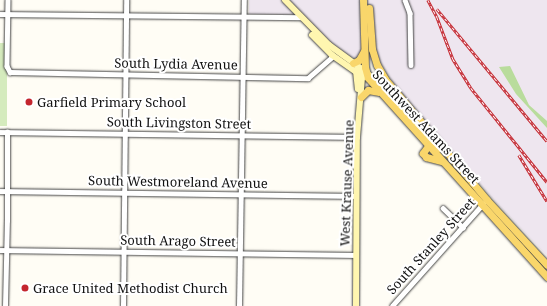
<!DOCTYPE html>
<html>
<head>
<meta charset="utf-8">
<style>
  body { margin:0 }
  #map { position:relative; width:547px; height:306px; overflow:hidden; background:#fffdf5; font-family:"Noto Serif",serif }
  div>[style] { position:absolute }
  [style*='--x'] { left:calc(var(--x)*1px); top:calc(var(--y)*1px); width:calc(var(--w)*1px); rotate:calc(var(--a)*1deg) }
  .industrial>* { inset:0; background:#eee6ef }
  .green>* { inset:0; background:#d5ebbd }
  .forest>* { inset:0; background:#b9dc9c }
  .roads { filter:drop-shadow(0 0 1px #444) drop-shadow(0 0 1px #444) }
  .street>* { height:4.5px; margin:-2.25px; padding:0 2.25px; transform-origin:2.25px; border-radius:2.25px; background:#fff }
  .secondary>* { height:6px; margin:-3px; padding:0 3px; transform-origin:3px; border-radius:3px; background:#fff6b0 }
  .primary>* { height:7px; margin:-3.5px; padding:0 3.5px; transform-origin:3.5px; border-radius:3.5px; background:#f9d66b }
  .rail>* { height:2.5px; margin-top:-1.25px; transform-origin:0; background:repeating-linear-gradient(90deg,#fff 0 3px,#c4262e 0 6px); box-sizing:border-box; border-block:1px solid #c4262e }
  .dots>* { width:11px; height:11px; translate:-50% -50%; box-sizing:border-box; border:2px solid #fff; border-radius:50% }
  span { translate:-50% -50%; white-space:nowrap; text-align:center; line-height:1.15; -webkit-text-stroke:4px #fff; paint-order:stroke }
  .street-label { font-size:13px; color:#111 }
  .poi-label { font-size:13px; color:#111 }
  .left { translate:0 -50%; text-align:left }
</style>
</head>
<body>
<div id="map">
  <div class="industrial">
    <i style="clip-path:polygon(249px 0,547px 0,547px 256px,493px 199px,394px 84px,380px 62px,350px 57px,326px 39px,304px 15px,249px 14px)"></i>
  </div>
  <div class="green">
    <i style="clip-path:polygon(0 43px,7px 43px,7px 126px,0 126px)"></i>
  </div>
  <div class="forest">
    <i style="clip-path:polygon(510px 66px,529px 105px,547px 121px,547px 128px,516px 94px,499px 67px)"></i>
  </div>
  <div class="roads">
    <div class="street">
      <i style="--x:8;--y:0;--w:66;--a:90.9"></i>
      <i style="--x:7;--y:66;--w:7;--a:63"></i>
      <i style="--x:10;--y:72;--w:298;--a:1.2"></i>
      <i style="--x:308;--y:78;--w:33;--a:-41"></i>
      <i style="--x:405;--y:0;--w:14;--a:69"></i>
      <i style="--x:410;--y:13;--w:52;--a:88.9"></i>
      <i style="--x:0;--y:14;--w:301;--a:0.6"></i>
      <i style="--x:0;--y:132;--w:357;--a:0.8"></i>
      <i style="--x:0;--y:191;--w:356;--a:0.8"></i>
      <i style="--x:443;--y:208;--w:28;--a:44"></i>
      <i style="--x:0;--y:250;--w:355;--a:0.8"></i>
      <i style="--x:5;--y:306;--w:85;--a:-88.7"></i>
      <i style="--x:7;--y:221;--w:89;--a:-90"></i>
      <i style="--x:123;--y:306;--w:306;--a:-89.4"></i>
      <i style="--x:239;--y:306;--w:306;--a:-89.1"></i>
      <i style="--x:392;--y:306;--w:137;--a:-48.3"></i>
    </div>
    <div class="secondary">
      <i style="--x:285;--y:0;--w:63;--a:45.6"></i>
      <i style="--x:329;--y:45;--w:41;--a:36"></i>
      <i style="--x:362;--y:69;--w:29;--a:41"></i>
      <i style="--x:384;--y:88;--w:83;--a:47.4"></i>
      <i style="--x:312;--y:35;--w:28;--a:45"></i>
      <i style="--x:332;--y:55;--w:37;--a:35"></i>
      <i style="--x:356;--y:71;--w:18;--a:84"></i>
      <i style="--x:356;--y:306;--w:169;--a:-89.7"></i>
      <i style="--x:357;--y:137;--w:59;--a:-85.2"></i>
      <i style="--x:362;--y:78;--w:12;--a:-110"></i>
    </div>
    <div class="primary">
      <i style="--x:363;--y:0;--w:67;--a:88.3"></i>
      <i style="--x:365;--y:67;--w:11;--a:75"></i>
      <i style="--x:368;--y:78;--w:268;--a:48"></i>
      <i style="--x:369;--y:8;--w:41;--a:85.8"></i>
      <i style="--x:372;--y:49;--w:17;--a:73"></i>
      <i style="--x:377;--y:65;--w:16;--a:60"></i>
      <i style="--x:385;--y:79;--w:158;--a:49.9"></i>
      <i style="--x:487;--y:200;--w:88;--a:47.3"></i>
      <i style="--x:353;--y:63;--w:7;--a:-27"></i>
      <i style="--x:359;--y:60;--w:10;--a:-61"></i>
      <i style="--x:361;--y:97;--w:10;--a:-45"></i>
      <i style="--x:368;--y:90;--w:10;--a:11"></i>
      <i style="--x:439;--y:148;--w:11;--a:-170"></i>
      <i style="--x:428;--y:146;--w:9;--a:126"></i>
      <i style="--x:423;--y:153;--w:5;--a:53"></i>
      <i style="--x:426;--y:157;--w:16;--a:15"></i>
    </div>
  </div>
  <div class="rail">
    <i style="--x:428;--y:0;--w:19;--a:62"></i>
    <i style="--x:437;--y:17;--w:45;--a:69.1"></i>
    <i style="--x:453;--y:59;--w:34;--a:58"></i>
    <i style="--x:471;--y:88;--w:121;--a:51"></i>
    <i style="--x:437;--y:9;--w:172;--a:50.2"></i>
    <i style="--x:519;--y:155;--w:54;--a:58.7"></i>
  </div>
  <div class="dots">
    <i style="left:29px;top:102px;background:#c4262e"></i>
    <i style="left:25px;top:288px;background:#c4262e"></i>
  </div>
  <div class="street-label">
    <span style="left:176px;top:64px;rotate:1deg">South Lydia Avenue</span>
    <span style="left:179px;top:123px;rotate:1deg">South Livingston Street</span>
    <span style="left:426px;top:127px;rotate:47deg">Southwest Adams Street</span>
    <span style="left:178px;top:182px;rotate:1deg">South Westmoreland Avenue</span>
    <span style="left:347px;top:183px;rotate:-88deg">West Krause Avenue</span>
    <span style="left:178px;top:241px;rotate:1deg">South Arago Street</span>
    <span style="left:431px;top:246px;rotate:-48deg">South Stanley Street</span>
  </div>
  <div class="poi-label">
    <span class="left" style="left:37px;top:102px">Garfield Primary School</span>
    <span class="left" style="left:33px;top:288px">Grace United Methodist Church</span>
  </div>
</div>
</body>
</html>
